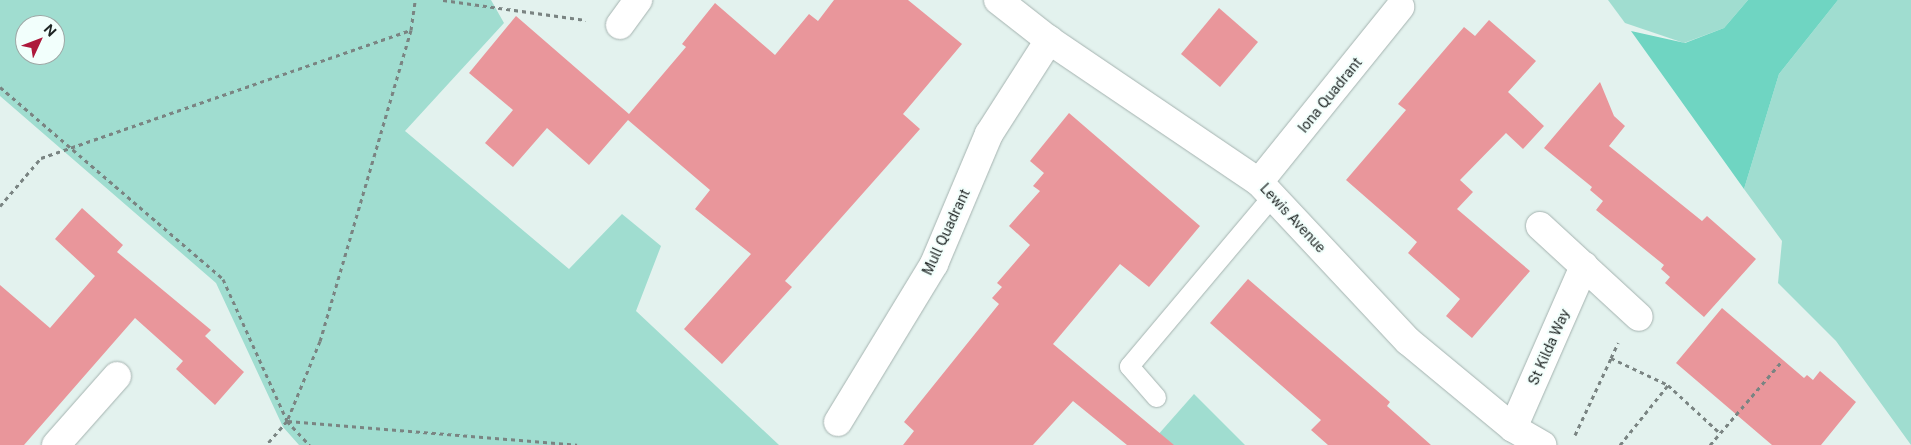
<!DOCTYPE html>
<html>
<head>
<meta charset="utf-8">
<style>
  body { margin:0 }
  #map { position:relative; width:1911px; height:445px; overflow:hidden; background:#e3f2ee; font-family:"Public Sans",sans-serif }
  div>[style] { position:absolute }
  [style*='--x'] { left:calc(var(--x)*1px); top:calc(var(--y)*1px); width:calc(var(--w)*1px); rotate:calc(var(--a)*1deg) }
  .green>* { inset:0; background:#a0ddd0 }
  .forest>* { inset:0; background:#6fd5c2 }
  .building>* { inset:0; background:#e9969b }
  .path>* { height:3px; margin-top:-1.5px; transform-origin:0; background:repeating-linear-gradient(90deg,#7a8482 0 4px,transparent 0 8px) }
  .roads { filter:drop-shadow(0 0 1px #a4b2af) drop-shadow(0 0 1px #a4b2af) }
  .service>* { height:19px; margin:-9.5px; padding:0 9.5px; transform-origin:9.5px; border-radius:9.5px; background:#fff }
  .minor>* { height:28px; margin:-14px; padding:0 14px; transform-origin:14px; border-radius:14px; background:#fff }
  span { translate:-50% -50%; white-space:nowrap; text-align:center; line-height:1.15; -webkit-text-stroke:4px #f2fffc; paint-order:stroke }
  .street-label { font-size:14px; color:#1d2322 }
  .north { position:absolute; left:15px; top:15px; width:50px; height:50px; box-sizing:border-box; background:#f2fffc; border:1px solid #9da7a5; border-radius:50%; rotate:47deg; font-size:14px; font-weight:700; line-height:20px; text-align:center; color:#1d2322 }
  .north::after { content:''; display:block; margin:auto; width:18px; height:22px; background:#ad193c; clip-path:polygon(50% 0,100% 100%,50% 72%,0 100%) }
</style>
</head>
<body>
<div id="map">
  <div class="green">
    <i style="clip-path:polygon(evenodd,0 0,491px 0,504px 23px,405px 131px,569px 269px,622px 214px,661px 246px,636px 311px,779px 445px,299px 445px,283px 427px,216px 283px,0 96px,0 0,25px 25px,55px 25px,55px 55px,25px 55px,25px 25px)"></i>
    <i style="clip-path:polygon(1608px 0,1748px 0,1724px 28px,1684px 43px,1625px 23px)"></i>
    <i style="clip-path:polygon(1838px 0,1911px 0,1911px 445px,1836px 341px,1778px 283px,1782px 241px,1744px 189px,1779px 74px)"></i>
    <i style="clip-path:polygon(1194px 394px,1245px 445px,1149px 445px)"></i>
  </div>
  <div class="forest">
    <i style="clip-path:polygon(1748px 0,1838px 0,1779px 74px,1744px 189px,1631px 31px,1685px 43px,1724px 28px)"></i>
  </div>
  <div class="building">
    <i style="clip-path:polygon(834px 0,908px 0,962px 44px,903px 114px,920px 129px,785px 281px,792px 287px,722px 364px,684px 329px,751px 254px,695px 209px,710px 190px,628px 120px,589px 165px,547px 128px,513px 167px,485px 143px,513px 110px,469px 73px,516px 16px,629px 114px,686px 47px,682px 44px,715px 3px,775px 55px,809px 14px,818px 21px)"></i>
    <i style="clip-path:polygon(1219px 8px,1258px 42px,1220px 87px,1181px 54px)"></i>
    <i style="clip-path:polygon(1489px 20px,1536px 61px,1508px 92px,1544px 126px,1523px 149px,1506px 133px,1460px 180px,1473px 192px,1457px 209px,1530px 271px,1472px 338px,1446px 316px,1460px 299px,1408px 253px,1417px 242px,1346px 180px,1406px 110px,1398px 104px,1464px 27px,1475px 36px)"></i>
    <i style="clip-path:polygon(1600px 82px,1614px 116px,1625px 126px,1609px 146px,1702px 221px,1707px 216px,1756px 259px,1704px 317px,1665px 283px,1670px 277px,1661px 269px,1664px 265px,1596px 210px,1603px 201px,1590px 190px,1592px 187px,1544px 148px)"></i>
    <i style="clip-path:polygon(1069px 113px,1200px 226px,1149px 287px,1120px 264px,1053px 344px,1174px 445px,1127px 445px,1073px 401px,1033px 445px,903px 445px,914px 431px,904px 422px,999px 304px,992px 298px,1002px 287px,997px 283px,1030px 245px,1009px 226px,1040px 191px,1033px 186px,1044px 173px,1030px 161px)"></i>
    <i style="clip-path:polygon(82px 208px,123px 245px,117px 252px,211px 330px,205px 336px,244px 372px,215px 405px,176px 369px,183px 361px,135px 318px,24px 445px,0 445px,0 285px,50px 328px,95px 276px,55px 239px)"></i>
    <i style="clip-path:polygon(1248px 279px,1390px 402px,1387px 406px,1431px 445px,1328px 445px,1311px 430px,1321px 420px,1210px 323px)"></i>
    <i style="clip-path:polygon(1722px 308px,1804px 378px,1807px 375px,1813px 380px,1820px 371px,1856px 402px,1821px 445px,1772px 445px,1676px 363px)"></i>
  </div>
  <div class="path">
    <i style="--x:443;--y:0;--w:144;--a:8"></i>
    <i style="--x:411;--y:30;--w:30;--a:-82"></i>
    <i style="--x:0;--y:87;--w:294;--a:40.7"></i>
    <i style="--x:223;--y:279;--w:156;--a:65.7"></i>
    <i style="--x:287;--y:421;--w:33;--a:47"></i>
    <i style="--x:0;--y:206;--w:63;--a:-49.5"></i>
    <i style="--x:41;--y:158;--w:392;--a:-19.1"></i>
    <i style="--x:411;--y:30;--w:324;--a:106.3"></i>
    <i style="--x:320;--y:341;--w:87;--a:112.4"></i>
    <i style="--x:287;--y:421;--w:32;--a:131"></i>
    <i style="--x:1611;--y:358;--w:17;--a:-65"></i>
    <i style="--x:288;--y:421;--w:290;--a:4.7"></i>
    <i style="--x:1575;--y:435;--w:85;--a:-64.9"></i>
    <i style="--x:1611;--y:358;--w:63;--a:25.3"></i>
    <i style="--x:1668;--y:385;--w:69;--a:42.7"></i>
    <i style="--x:1620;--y:445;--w:77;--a:-51.3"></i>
    <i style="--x:1710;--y:445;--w:111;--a:-49.4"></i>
  </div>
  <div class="roads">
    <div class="service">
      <i style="--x:1156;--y:397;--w:41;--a:-131.1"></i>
      <i style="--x:1129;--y:366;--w:222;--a:-49.9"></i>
    </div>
    <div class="minor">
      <i style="--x:998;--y:0;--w:65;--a:38.1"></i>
      <i style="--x:1049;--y:40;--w:254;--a:34.1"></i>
      <i style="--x:1259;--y:182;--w:218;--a:46.9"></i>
      <i style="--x:1408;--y:341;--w:136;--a:39.6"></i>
      <i style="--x:1513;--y:428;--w:34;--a:30"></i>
      <i style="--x:620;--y:25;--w:31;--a:-54"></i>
      <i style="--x:1259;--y:182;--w:225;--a:-51.1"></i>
      <i style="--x:1540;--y:226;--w:134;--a:42.6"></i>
      <i style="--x:838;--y:422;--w:185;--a:-58.7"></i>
      <i style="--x:934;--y:264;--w:141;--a:-67.1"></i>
      <i style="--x:989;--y:134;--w:112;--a:-57.4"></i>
      <i style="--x:1513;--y:428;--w:177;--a:-66.3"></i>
      <i style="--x:56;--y:445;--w:92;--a:-48.5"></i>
    </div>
  </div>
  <div class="street-label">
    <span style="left:1330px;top:95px;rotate:-51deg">Iona Quadrant</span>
    <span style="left:1293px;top:218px;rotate:47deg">Lewis Avenue</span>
    <span style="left:946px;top:232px;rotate:-65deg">Mull Quadrant</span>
    <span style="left:1549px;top:347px;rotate:-66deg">St Kilda Way</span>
  </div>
  <div class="north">N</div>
</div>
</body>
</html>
